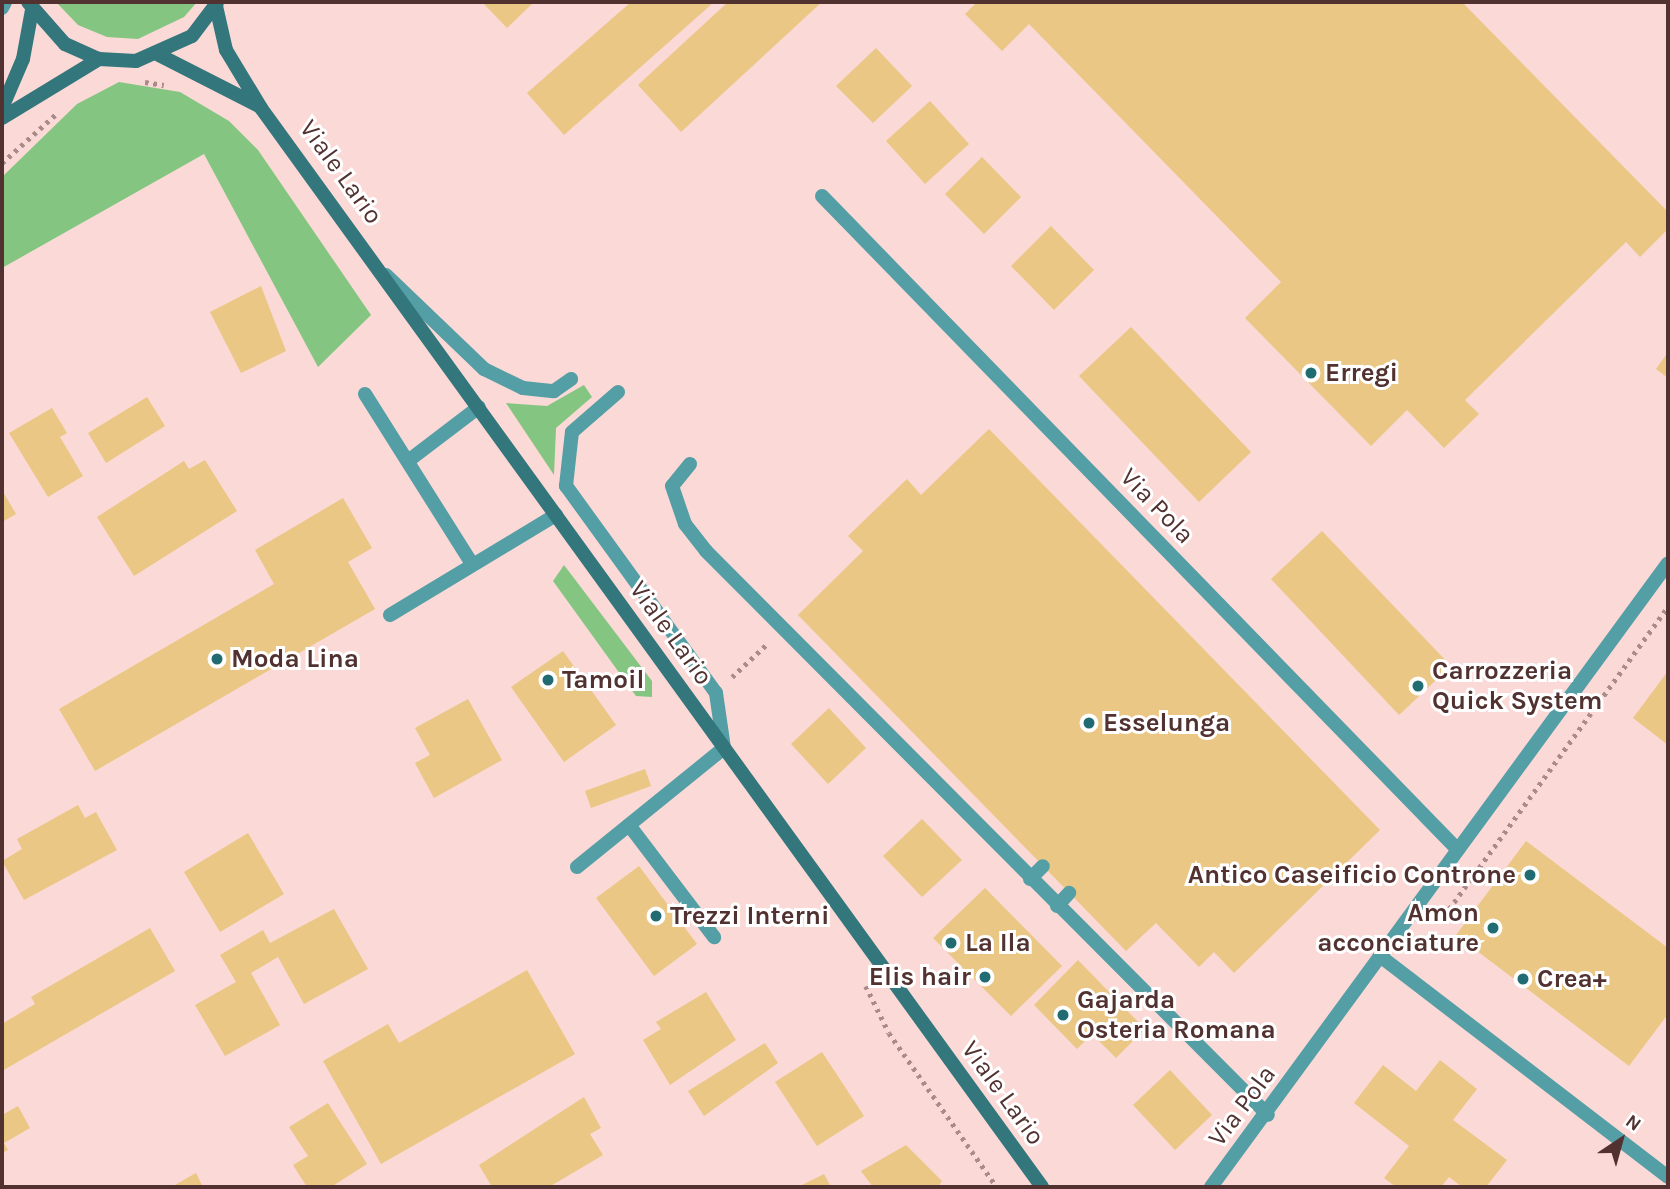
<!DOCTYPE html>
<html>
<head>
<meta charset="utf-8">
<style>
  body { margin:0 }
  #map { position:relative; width:1670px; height:1189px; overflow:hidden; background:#fad9d6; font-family:Karla,sans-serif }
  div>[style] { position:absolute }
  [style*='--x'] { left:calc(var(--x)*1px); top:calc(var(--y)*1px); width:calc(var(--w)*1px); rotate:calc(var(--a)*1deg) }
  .green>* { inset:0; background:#84c681 }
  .building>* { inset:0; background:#eac784 }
  .path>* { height:4.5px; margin-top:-2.25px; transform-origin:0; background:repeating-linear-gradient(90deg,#ab8b89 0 3.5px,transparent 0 8.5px) }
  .lane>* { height:14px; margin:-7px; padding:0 7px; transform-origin:7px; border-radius:7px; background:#549ea5 }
  .street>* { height:14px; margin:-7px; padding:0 7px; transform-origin:7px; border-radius:7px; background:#549ea5 }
  .secondary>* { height:14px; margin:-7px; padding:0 7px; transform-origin:7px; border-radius:7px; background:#33767c }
  .dots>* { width:19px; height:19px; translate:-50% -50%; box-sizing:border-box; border:4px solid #fff; border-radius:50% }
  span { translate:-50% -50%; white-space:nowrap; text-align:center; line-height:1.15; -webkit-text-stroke:6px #fff; paint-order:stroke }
  .street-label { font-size:26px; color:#513230 }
  .poi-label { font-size:26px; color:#513230; font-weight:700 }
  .left { translate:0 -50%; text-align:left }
  .right { translate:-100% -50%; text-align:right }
  .frame { position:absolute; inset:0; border:4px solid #513230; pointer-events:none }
  .north { position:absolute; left:1586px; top:1105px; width:70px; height:70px; -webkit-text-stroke:5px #fff; paint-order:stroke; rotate:36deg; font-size:19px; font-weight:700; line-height:28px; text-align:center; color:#513230 }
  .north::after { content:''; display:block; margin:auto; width:24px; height:32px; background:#513230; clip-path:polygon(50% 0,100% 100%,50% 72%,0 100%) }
</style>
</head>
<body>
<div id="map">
  <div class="green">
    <i style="clip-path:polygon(56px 2px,197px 2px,184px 17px,138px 39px,107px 37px,78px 25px)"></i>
    <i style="clip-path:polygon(119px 82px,180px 92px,229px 121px,258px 150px,371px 315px,318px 367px,204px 154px,2px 268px,2px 177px,77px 104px)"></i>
    <i style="clip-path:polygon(584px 385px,592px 397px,556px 428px,554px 475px,506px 403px,547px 406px)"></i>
    <i style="clip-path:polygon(564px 565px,652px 681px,652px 697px,636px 696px,553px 581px)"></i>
  </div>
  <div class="building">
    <i style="clip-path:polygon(482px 2px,534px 2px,507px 28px)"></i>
    <i style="clip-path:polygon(631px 2px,714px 2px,564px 135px,527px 93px)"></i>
    <i style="clip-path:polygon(728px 2px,822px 2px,681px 132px,638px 85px)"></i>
    <i style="clip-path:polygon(977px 2px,1462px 2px,1668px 212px,1668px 229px,1640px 257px,1626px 242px,1465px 400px,1479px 414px,1444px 448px,1407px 410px,1371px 446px,1245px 318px,1281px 282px,1029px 24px,1002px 51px,965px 14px)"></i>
    <i style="clip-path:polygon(876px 48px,912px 86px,873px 123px,836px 86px)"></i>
    <i style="clip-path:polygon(930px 101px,969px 144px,925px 184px,886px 141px)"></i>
    <i style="clip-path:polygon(982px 157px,1021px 197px,984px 234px,945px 194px)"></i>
    <i style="clip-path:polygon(1051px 226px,1094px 270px,1054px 310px,1011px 266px)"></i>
    <i style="clip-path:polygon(261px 286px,286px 351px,241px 373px,210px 312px)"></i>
    <i style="clip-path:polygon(1131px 327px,1251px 452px,1199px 502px,1079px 376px)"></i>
    <i style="clip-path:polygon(1668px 352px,1668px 378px,1656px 369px)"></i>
    <i style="clip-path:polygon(147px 397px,165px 426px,106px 463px,88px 433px)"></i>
    <i style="clip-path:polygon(52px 408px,67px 433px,60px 437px,83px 476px,48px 497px,9px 433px)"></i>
    <i style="clip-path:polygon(989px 429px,1380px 830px,1234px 973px,1214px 952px,1199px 967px,1156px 923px,1126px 951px,798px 615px,863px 551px,848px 536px,907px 479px,921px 495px)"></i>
    <i style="clip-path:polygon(205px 460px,237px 511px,134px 576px,97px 517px,184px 461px,189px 469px)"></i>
    <i style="clip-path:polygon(2px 490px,16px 514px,2px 522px)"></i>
    <i style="clip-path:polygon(343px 498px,372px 548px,348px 562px,375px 609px,95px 771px,59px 709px,274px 584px,255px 550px)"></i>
    <i style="clip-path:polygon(1322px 531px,1451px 666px,1399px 715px,1271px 579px)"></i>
    <i style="clip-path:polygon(563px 651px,616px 725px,564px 762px,511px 687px)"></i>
    <i style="clip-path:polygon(1668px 671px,1668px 745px,1633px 718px)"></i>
    <i style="clip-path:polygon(468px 699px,502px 760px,434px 798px,415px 763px,430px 755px,415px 728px)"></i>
    <i style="clip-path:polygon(829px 708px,866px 748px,828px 784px,791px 744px)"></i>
    <i style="clip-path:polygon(645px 769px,651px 786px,591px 808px,585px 791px)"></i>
    <i style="clip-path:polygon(78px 805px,85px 818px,96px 812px,117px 850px,24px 900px,2px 861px,22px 849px,17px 839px)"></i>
    <i style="clip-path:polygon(922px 819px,962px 860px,922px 897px,883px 856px)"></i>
    <i style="clip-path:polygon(248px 833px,284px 894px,220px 932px,184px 872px)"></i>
    <i style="clip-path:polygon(1526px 841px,1668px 948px,1668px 1014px,1629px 1066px,1456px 935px)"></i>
    <i style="clip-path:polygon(639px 866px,697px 944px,654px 976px,596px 898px)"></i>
    <i style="clip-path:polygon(985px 888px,1062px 966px,1011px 1016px,933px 938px)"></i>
    <i style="clip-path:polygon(334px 909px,368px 969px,304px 1004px,278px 957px,251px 973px,280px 1025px,225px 1056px,195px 1005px,236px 982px,220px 955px,263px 930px,270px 943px)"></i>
    <i style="clip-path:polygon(150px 928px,175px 971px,2px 1071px,2px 1024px,35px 1004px,31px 997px)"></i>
    <i style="clip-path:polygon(1078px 960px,1145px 1029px,1116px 1058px,1092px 1034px,1077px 1049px,1034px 1005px)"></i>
    <i style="clip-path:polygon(527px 970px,575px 1054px,381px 1164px,323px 1061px,388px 1024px,399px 1043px)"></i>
    <i style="clip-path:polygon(706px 992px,736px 1040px,670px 1085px,643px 1040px,661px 1029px,656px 1022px)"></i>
    <i style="clip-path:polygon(765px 1043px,778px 1063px,704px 1116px,688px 1091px)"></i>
    <i style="clip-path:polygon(822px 1052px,864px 1116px,817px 1146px,775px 1082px)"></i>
    <i style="clip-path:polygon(1440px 1060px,1477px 1089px,1453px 1120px,1507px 1160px,1486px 1187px,1462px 1187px,1449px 1177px,1441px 1187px,1396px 1187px,1384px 1178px,1409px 1146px,1354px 1103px,1383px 1065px,1416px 1091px)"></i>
    <i style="clip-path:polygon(1170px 1070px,1212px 1115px,1175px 1150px,1133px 1105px)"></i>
    <i style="clip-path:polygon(584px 1097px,601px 1128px,590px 1134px,603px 1155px,549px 1187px,492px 1187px,479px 1165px)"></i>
    <i style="clip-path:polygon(328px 1103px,367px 1164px,331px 1187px,307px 1187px,293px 1165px,308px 1156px,289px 1127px)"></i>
    <i style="clip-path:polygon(18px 1106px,30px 1128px,4px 1143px,8px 1150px,2px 1153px,2px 1115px)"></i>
    <i style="clip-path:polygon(906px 1145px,942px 1181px,938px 1187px,873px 1187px,861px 1171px)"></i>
    <i style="clip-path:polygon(196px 1173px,203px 1187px,176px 1187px,175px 1185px)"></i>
    <i style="clip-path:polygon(824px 1174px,831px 1187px,798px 1187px)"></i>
  </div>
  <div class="path">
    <i style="--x:145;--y:82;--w:19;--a:9"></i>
    <i style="--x:2;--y:163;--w:72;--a:-42.2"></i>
    <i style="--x:732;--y:677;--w:48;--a:-43.3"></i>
    <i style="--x:1439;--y:912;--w:6;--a:39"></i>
    <i style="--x:1444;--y:916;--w:382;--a:-54.1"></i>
    <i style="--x:866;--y:986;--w:52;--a:63.9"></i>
    <i style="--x:889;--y:1033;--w:188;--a:55"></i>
  </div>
  <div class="lane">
    <i style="--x:386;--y:275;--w:136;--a:43.8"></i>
    <i style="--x:484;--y:369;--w:43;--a:26"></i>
    <i style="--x:523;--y:388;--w:31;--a:6"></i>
    <i style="--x:554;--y:391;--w:21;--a:-35"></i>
    <i style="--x:365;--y:394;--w:201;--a:57.8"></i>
    <i style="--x:408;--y:461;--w:89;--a:-37.3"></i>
    <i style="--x:690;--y:464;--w:28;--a:129"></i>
    <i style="--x:672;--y:486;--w:40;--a:71.1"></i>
    <i style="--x:685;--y:524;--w:34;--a:52"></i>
    <i style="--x:706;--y:551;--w:796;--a:45.1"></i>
    <i style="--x:390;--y:615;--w:194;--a:-31.1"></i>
    <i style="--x:629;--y:825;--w:141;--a:52.8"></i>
    <i style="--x:577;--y:867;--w:189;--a:-39"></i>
    <i style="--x:724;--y:748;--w:56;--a:-98.3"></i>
    <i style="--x:716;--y:693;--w:256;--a:-125.9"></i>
    <i style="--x:566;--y:486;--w:54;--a:-83.7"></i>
    <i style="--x:572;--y:432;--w:61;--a:-41"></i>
    <i style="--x:1030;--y:879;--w:18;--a:-45"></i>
    <i style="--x:1057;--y:906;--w:18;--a:-47"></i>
    <i style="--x:1380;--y:956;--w:363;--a:37.5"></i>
  </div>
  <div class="street">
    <i style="--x:2;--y:8;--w:7;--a:-63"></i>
    <i style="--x:822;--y:196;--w:912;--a:45.8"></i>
    <i style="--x:1211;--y:1187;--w:773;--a:-53.78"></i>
  </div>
  <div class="secondary">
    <i style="--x:28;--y:2;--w:56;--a:48.6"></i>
    <i style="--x:65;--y:44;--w:37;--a:24"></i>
    <i style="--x:99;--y:59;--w:37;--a:3"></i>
    <i style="--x:136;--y:61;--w:61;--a:-24.1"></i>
    <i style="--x:192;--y:36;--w:41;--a:-52.9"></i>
    <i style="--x:216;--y:6;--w:45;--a:77.2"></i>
    <i style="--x:226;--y:50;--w:68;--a:58.9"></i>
    <i style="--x:261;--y:108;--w:1332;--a:54.1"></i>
    <i style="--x:159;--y:55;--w:110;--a:27"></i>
    <i style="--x:2;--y:108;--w:53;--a:-66.8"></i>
    <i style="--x:23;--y:59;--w:50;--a:-79.6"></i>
    <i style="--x:2;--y:118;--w:114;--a:-31.3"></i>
  </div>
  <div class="dots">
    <i style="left:1311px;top:373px;background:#216c73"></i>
    <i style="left:217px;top:659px;background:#216c73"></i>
    <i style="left:548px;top:680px;background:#216c73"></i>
    <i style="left:1418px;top:686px;background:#216c73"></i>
    <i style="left:1089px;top:723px;background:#216c73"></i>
    <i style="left:1530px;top:875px;background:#216c73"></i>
    <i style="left:656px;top:916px;background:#216c73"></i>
    <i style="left:1493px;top:928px;background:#216c73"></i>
    <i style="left:951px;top:943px;background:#216c73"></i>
    <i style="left:985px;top:977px;background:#216c73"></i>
    <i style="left:1523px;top:979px;background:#216c73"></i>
    <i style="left:1063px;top:1015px;background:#216c73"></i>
  </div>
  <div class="street-label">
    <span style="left:341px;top:172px;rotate:54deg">Viale Lario</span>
    <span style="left:1157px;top:506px;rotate:46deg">Via Pola</span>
    <span style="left:671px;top:633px;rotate:54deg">Viale Lario</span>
    <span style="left:1003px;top:1093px;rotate:54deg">Viale Lario</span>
    <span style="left:1242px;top:1106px;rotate:-53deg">Via Pola</span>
  </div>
  <div class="poi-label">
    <span class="left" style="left:1325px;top:373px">Erregi</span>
    <span class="left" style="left:231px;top:659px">Moda Lina</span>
    <span class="left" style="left:1432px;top:686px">Carrozzeria<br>Quick System</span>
    <span class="left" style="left:562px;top:680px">Tamoil</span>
    <span class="left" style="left:1103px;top:723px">Esselunga</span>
    <span class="right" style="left:1516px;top:875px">Antico Caseificio Controne</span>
    <span class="right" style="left:1479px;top:928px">Amon<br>acconciature</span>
    <span class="left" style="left:670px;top:916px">Trezzi Interni</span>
    <span class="left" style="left:965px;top:943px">La Ila</span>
    <span class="right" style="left:971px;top:977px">Elis hair</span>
    <span class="left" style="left:1537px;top:979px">Crea+</span>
    <span class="left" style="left:1077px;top:1015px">Gajarda<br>Osteria Romana</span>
  </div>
  <div class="frame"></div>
  <div class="north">N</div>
</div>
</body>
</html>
